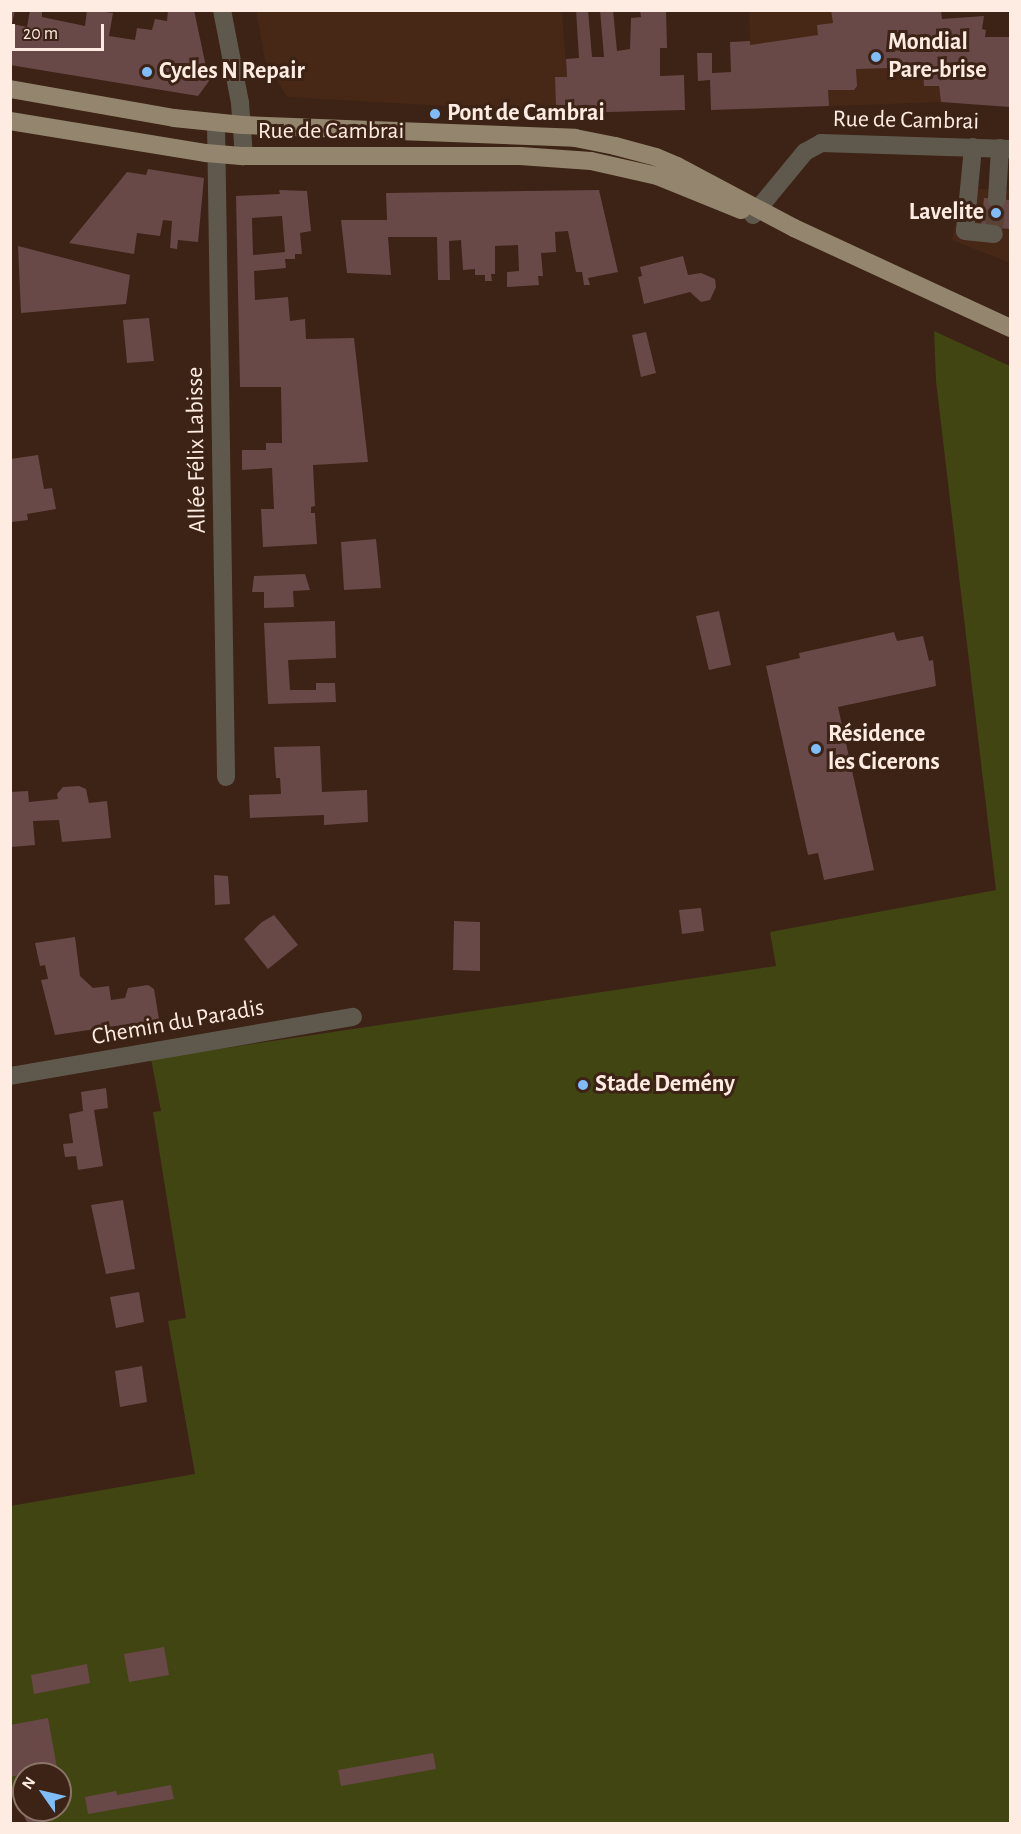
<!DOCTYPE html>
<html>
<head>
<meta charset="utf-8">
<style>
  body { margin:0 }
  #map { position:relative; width:1021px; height:1834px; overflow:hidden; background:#3c2315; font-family:"Alegreya Sans",sans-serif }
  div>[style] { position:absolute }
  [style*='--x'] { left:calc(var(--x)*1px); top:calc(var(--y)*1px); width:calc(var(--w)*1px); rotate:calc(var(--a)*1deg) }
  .built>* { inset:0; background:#472816 }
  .green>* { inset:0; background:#404512 }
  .building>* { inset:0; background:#694848 }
  .minor-tunnel>* { height:18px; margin-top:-9px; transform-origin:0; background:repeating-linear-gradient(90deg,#594134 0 18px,transparent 0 27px) }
  .minor>* { height:18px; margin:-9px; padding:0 9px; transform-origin:9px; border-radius:9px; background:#5f594d }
  .major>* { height:18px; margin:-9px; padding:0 9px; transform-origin:9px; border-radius:9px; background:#94866e }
  .dots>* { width:16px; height:16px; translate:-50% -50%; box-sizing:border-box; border:3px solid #3c2315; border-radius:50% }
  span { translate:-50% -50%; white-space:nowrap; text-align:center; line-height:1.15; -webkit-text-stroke:6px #3c2315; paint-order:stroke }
  .poi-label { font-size:24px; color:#feece3; font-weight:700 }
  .left { translate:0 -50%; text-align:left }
  .right { translate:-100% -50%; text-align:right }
  .street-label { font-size:24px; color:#feece3 }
  .frame { position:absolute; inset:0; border:12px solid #feece3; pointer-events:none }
  .north { position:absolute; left:12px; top:1762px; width:60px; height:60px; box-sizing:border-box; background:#3c2315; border:2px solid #8a7367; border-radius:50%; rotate:304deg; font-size:16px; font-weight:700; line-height:24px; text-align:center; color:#feece3 }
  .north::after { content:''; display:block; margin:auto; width:21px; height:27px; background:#7fbdfa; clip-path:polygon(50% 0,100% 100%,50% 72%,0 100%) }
  .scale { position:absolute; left:12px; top:24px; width:92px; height:27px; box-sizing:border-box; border:3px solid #feece3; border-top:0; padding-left:8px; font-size:18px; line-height:21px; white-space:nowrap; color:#feece3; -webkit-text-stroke:4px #3c2315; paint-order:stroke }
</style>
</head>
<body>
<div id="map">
  <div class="built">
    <i style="clip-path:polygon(256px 11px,562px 11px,570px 113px,287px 97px,265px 60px)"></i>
    <i style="clip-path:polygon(749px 11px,935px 11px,935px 59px,941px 102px,752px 109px)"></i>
    <i style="clip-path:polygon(962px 188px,1010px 190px,1010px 263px,952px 240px)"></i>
  </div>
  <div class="green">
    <i style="clip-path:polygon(evenodd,934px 331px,1010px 366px,1010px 1823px,28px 1823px,11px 1791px,10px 1506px,195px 1474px,168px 1321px,186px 1318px,153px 1112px,161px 1111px,151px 1059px,776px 966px,770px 932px,996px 890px,936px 381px,934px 331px,24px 1774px,60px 1774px,60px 1810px,24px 1810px,24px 1774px)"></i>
  </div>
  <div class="building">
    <i style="clip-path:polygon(10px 10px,15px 10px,12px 24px,27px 27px,30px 10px,42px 11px,42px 17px,85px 26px,87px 10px,113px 13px,109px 36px,135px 40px,137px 28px,152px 30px,155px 19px,167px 21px,168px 10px,194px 10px,209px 81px,198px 96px,10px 65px)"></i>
    <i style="clip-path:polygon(576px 10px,588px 10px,592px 57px,604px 57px,600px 10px,613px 10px,617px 51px,630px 49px,631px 18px,641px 17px,640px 10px,666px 10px,667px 48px,660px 48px,660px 76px,684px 75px,685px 110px,570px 113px,569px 105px,556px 105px,555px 77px,567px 77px,566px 59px,579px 58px)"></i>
    <i style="clip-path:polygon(831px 10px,941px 10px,942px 19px,984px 16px,982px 29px,986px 30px,985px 37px,1010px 37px,1010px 107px,941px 102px,939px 86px,924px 86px,923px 67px,856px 69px,857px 86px,854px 90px,828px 90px,829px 106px,711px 110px,710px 80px,698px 81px,697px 53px,712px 53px,712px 73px,731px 72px,730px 42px,750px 41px,750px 45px,818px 35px,817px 25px,833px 23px)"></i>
    <i style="clip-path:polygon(148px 169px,204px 178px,198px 242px,178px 240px,177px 249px,170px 248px,172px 221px,163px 220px,160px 236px,137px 233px,134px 254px,69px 243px,127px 172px,146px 175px)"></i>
    <i style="clip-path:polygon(evenodd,279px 190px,307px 191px,311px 231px,300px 233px,302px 254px,295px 254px,295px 259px,285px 259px,286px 268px,254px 271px,255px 300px,288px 297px,290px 321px,305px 319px,306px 339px,354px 338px,368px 462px,313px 465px,315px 506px,311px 507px,311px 513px,315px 513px,317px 544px,263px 547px,261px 509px,274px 509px,272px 468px,242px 470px,242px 450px,266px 450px,266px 443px,282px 443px,281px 387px,240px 387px,236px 196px,280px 194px,279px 190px,282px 216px,285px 252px,253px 255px,252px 218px,282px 216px)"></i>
    <i style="clip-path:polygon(599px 190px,618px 272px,588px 278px,590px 285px,584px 285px,582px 272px,576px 272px,568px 231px,555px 232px,556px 252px,541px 253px,543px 276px,538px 276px,539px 285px,507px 287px,507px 272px,519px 271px,518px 245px,495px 246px,495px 274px,491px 274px,492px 281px,485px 281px,485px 275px,475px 275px,475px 269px,463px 270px,461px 240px,449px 241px,450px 280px,438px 280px,437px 237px,388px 237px,391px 275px,347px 273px,341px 220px,387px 220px,386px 193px)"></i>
    <i style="clip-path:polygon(984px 198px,1010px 200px,1010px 229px,981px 226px)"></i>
    <i style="clip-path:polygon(18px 246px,130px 275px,126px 304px,21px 313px)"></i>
    <i style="clip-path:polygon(683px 256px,688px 275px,701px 273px,715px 279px,716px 287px,710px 300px,701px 302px,690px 292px,644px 304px,638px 277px,642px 276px,640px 267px)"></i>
    <i style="clip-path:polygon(149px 318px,154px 361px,127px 363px,123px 320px)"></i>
    <i style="clip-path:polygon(646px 332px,656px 373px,641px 377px,632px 335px)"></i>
    <i style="clip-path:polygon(38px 455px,44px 489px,52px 488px,56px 509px,27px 514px,28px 520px,12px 522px,10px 459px)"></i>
    <i style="clip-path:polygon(376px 539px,381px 588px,344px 590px,341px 542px)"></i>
    <i style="clip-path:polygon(305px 574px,310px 590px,293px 591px,294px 607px,264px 608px,264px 592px,252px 592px,254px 576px)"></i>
    <i style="clip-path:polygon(719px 611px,731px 665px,709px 670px,696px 616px)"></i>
    <i style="clip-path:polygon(335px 621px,336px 658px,288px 660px,290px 690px,316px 690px,316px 683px,335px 683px,336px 702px,268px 704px,264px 623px)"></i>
    <i style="clip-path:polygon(894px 632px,897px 641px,923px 636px,929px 661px,933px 660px,936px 686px,838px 707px,874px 870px,824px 880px,818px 853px,808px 855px,766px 666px,800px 658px,799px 653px)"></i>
    <i style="clip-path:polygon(320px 746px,322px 792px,367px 790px,368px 822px,324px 825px,324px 815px,250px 818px,249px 795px,281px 794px,280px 778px,276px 778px,274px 747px)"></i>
    <i style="clip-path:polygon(79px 786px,86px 789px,89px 803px,107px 801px,111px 838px,62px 842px,59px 820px,33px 821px,35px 845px,11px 847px,10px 792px,28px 791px,29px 802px,58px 799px,57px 794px,63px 787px)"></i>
    <i style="clip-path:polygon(214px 875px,228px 876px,230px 904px,215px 905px)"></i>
    <i style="clip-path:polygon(701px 908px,704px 931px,682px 934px,679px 910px)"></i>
    <i style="clip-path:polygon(274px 915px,298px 945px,268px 969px,244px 939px,262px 922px)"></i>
    <i style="clip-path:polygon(454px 921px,480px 922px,480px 971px,453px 970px)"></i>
    <i style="clip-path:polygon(75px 937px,80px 976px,93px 988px,109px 986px,111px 1000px,125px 998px,128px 988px,148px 985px,154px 989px,160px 1025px,155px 1030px,136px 1033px,130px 1029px,129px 1024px,55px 1035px,41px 980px,48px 979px,45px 965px,40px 966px,35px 943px)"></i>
    <i style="clip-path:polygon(106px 1088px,108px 1108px,94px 1110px,103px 1166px,78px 1170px,76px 1156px,65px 1157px,63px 1144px,73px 1143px,69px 1114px,83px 1111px,81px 1092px)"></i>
    <i style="clip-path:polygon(123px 1200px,135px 1269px,106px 1274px,91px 1205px)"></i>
    <i style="clip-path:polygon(139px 1292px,144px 1322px,116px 1328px,110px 1297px)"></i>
    <i style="clip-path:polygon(142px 1366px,147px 1402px,120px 1407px,115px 1371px)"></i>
    <i style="clip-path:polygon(164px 1647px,169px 1675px,129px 1682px,124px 1654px)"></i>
    <i style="clip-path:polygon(87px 1664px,90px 1683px,34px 1694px,31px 1675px)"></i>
    <i style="clip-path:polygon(48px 1718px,57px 1768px,10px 1777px,10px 1725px)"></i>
    <i style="clip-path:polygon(433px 1753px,436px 1769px,341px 1786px,338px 1770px)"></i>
    <i style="clip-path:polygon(171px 1785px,174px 1799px,88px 1814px,85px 1797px,116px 1791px,117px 1795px)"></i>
    <i style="clip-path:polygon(33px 1810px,49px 1810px,54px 1820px,28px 1824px,22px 1812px)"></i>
  </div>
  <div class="minor-tunnel">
    <i style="--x:994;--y:228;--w:29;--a:-84"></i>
  </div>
  <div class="minor">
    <i style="--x:222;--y:10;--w:95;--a:79"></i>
    <i style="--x:240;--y:103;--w:53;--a:85.7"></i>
    <i style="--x:216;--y:123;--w:654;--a:89.12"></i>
    <i style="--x:973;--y:147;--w:84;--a:95.4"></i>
    <i style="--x:965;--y:231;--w:29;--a:6"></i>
    <i style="--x:997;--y:199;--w:51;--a:-86.6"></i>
    <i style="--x:753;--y:215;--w:82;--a:-50.5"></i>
    <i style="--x:805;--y:152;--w:18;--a:-29"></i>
    <i style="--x:821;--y:143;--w:189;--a:1.8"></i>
    <i style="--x:10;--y:1076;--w:348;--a:-9.8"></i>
  </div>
  <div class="major">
    <i style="--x:10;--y:89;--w:167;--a:10"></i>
    <i style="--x:174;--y:118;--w:69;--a:5.8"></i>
    <i style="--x:243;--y:125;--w:332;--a:2.2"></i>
    <i style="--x:575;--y:138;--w:41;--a:11.3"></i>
    <i style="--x:615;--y:146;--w:42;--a:15"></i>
    <i style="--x:656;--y:157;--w:23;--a:23"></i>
    <i style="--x:677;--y:166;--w:132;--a:27.9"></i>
    <i style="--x:794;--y:228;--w:238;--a:24.8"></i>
    <i style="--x:10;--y:121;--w:199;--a:9.3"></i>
    <i style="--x:206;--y:153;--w:38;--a:5"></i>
    <i style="--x:244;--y:156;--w:276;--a:0"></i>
    <i style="--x:520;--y:156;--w:71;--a:4"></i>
    <i style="--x:591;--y:161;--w:68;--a:12.8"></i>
    <i style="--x:657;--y:176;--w:91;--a:22"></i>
  </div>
  <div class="dots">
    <i style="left:876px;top:57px;background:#7fbdfa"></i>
    <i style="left:147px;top:72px;background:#7fbdfa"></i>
    <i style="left:435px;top:114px;background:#7fbdfa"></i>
    <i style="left:996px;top:213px;background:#7fbdfa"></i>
    <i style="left:816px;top:749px;background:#7fbdfa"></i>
    <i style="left:583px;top:1085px;background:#7fbdfa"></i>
  </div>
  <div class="poi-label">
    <span class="left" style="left:888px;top:57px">Mondial<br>Pare-brise</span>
    <span class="left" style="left:159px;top:72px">Cycles N Repair</span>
    <span class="left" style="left:447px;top:114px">Pont de Cambrai</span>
    <span class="right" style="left:984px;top:213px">Lavelite</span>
    <span class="left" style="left:828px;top:749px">Résidence<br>les Cicerons</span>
    <span class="left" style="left:595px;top:1085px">Stade Demény</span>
  </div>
  <div class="street-label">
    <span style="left:906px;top:121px;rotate:1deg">Rue de Cambrai</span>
    <span style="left:331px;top:132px">Rue de Cambrai</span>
    <span style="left:197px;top:450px;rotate:-91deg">Allée Félix Labisse</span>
    <span style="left:178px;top:1023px;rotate:-10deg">Chemin du Paradis</span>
  </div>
  <div class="frame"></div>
  <div class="north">N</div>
  <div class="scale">20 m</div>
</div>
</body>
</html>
